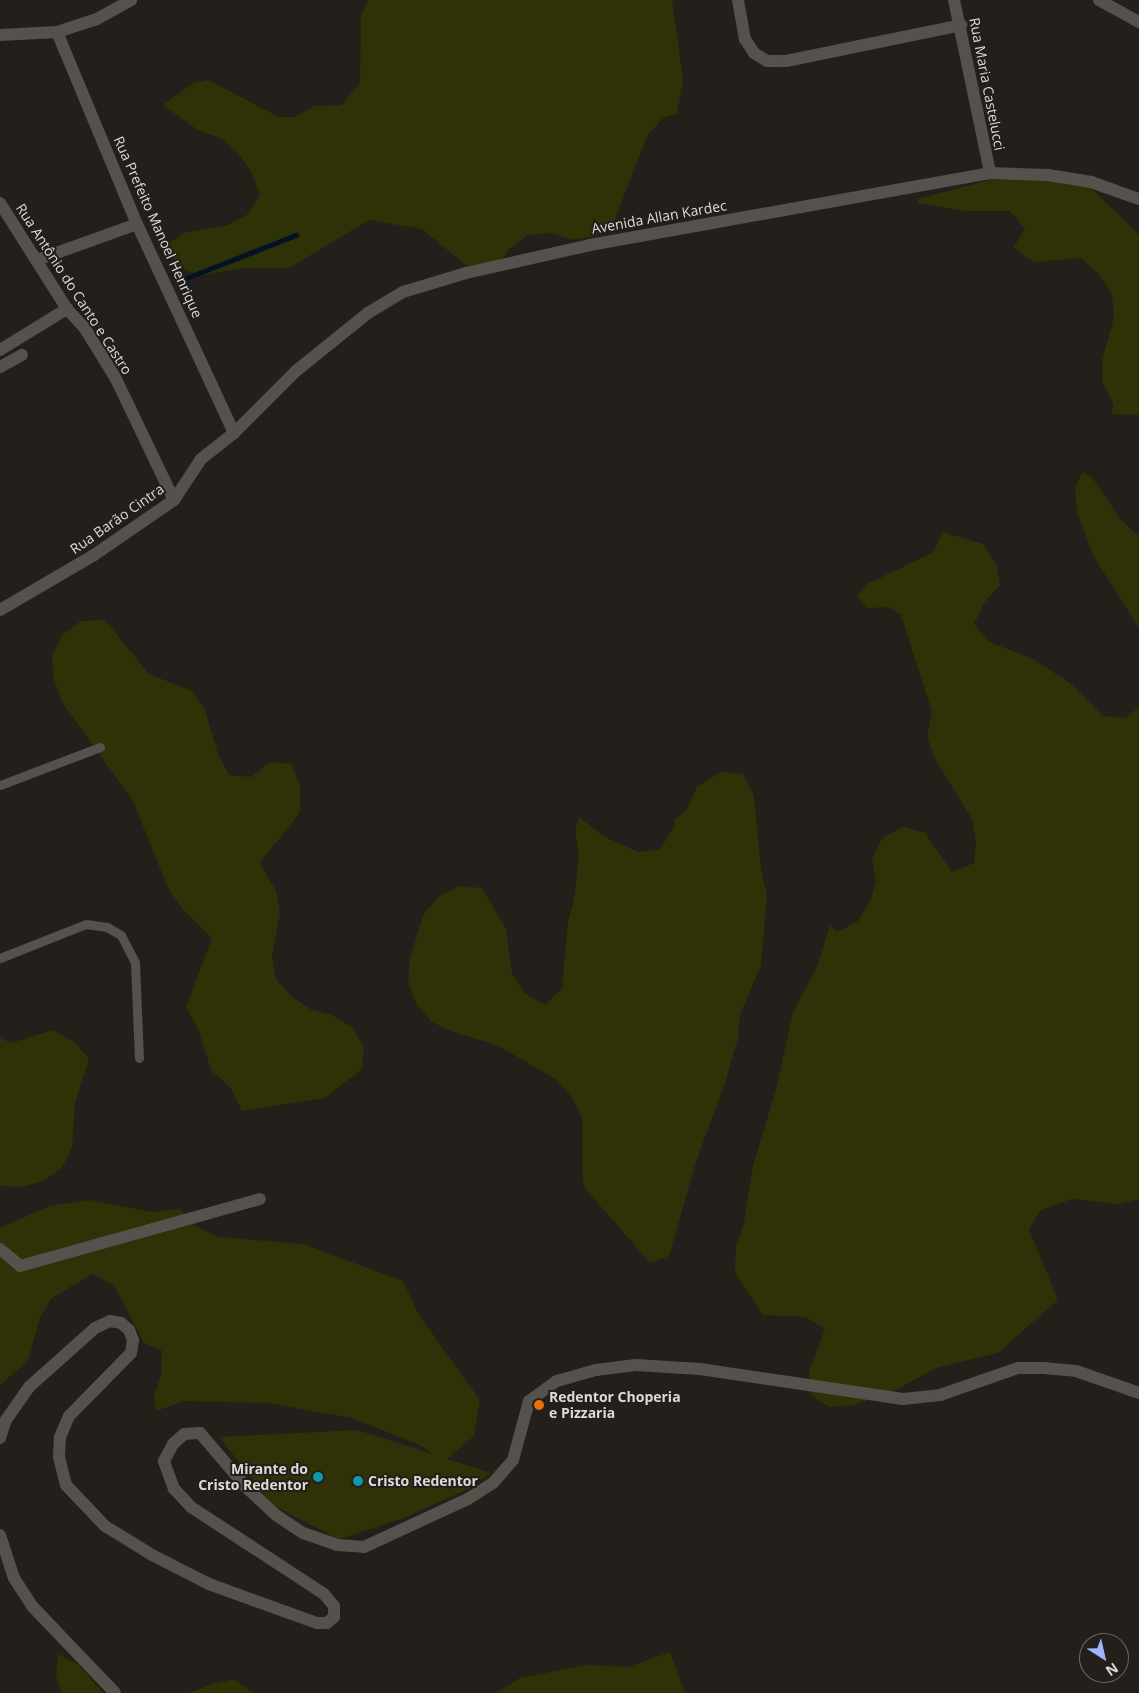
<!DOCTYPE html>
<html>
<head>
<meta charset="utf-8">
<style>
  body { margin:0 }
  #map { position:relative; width:1139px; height:1693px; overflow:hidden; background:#23201c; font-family:"Open Sans",sans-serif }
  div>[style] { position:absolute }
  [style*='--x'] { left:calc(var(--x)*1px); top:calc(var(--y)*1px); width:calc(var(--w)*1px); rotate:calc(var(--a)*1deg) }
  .green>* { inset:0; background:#2f3106 }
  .stream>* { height:4.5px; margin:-2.25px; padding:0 2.25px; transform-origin:2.25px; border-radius:2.25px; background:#011325 }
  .service>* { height:9px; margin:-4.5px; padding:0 4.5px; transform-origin:4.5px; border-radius:4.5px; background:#56514d }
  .minor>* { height:12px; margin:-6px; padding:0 6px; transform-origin:6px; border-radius:6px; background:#56514d }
  .tertiary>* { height:12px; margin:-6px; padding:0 6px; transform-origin:6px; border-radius:6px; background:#56514d }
  .dots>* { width:14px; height:14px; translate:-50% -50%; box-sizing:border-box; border:2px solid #23201c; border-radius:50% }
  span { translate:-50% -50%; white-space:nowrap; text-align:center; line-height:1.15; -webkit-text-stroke:4px #23201c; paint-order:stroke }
  .street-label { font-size:14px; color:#dddad8 }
  .poi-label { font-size:14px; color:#dddad8; font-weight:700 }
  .left { translate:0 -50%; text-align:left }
  .right { translate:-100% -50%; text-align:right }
  .north { position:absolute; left:1079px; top:1633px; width:50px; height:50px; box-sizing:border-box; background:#23201c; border:1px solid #6d6a67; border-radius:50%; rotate:145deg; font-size:14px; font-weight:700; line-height:20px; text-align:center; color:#dddad8 }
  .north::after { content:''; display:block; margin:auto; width:18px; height:22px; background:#9db4fd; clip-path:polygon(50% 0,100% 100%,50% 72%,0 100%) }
</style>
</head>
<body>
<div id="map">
  <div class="green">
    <i style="clip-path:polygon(368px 0,672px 0,683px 79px,677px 114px,663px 118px,647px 136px,614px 222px,595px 236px,573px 240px,551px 233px,528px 235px,509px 249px,496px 269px,473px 271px,422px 229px,369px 220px,289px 268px,243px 268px,199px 276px,178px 266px,165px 246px,184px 233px,228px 225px,248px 214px,260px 195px,252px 173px,239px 154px,221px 138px,199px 131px,163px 105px,193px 83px,208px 80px,279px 117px,295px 117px,314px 106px,341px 105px,360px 83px,361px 16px)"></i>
    <i style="clip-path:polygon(1013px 174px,1066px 176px,1093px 190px,1139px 235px,1139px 415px,1111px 414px,1114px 405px,1103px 384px,1102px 361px,1114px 317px,1112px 294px,1099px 274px,1081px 258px,1034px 262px,1013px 248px,1025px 229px,1010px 211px,964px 211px,919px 203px,917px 199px)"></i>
    <i style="clip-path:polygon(1083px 471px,1094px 480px,1121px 520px,1139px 536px,1139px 628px,1094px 557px,1077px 512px,1075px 488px)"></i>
    <i style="clip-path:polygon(942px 532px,983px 544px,996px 564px,1000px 585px,984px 603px,974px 624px,989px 642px,1033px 659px,1070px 683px,1103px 716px,1126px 718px,1139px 707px,1139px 1199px,1118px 1204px,1072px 1199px,1041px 1210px,1029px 1229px,1058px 1300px,998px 1353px,936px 1368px,898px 1389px,853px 1405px,829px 1407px,811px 1395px,809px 1372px,825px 1329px,806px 1317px,763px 1315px,735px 1273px,736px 1247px,744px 1223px,753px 1166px,776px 1089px,793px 1012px,817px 967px,830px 925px,837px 932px,858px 921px,870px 902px,876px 881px,872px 859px,882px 838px,903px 827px,925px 833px,952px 872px,974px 863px,976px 841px,972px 819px,935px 759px,927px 737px,932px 712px,901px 615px,889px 607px,868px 608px,857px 596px,867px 584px,934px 552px)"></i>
    <i style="clip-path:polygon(105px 620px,149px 674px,192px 691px,205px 710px,218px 754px,229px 775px,251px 777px,269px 762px,292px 764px,300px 787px,300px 812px,260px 863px,276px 891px,280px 913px,272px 957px,276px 979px,292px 997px,310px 1009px,332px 1015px,351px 1027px,364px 1046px,362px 1069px,325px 1098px,242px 1111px,231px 1089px,211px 1070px,198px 1029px,186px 1007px,212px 938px,181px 907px,168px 888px,133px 801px,62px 702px,54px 679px,52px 656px,62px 635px,81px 621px)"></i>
    <i style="clip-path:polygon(720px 772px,743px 774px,754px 795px,761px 870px,767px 895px,761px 965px,740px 1015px,738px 1038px,725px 1083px,696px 1162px,669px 1256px,650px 1263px,583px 1186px,582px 1117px,571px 1096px,555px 1079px,497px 1045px,453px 1032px,432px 1022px,416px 1004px,408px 982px,410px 959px,423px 915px,438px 897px,459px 886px,482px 888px,506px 929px,512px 974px,525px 993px,544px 1005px,562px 989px,568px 922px,574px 900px,579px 854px,575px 832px,579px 817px,603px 836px,638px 852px,660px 849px,675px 826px,673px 821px,687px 809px,697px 787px)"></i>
    <i style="clip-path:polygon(53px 1030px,74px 1042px,89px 1059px,75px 1103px,72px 1147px,62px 1168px,44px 1181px,22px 1187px,0 1186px,0 1038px,11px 1043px)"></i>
    <i style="clip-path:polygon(90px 1200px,151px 1212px,180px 1209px,193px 1225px,219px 1237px,303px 1244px,403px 1281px,419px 1315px,480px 1400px,474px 1436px,447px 1459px,491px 1473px,468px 1489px,401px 1519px,339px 1539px,274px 1506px,219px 1437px,357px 1430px,433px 1454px,420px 1445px,352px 1418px,268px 1403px,184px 1401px,156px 1411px,154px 1396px,161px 1375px,162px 1351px,144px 1343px,114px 1285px,92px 1274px,52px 1298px,40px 1317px,28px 1361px,0 1385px,0 1228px,49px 1206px)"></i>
    <i style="clip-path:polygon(670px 1652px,685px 1693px,496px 1693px,520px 1678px,586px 1665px,628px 1667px)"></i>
    <i style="clip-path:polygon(58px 1654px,79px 1665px,103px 1693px,62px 1693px,56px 1677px)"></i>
    <i style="clip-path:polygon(234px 1679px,253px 1693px,189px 1693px,213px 1684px)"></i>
  </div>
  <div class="stream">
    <i style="--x:179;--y:281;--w:126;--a:-21.5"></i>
  </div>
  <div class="service">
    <i style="--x:0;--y:785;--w:107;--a:-20.8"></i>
    <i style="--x:0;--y:958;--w:92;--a:-21.6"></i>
    <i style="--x:86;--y:924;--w:21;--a:8"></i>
    <i style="--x:107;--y:927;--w:16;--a:30"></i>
    <i style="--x:121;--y:935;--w:31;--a:63"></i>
    <i style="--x:135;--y:963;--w:95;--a:87.6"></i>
  </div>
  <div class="minor">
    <i style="--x:738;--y:0;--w:40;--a:80"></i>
    <i style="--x:745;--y:39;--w:17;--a:57"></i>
    <i style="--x:754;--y:53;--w:15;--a:32"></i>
    <i style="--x:767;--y:61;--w:19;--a:0"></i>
    <i style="--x:786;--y:61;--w:179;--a:-11.6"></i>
    <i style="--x:954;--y:0;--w:177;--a:78.2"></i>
    <i style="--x:57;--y:32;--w:208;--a:67.4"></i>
    <i style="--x:137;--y:224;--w:230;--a:65.1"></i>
    <i style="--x:0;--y:203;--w:125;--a:57.7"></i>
    <i style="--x:67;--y:309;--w:25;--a:47"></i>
    <i style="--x:84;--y:327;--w:61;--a:58.4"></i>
    <i style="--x:116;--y:379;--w:134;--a:64.4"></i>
    <i style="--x:37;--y:260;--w:106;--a:-19.8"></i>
    <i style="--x:0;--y:350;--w:79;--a:-31.5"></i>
    <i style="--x:0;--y:367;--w:25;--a:-29"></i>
    <i style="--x:0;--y:1249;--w:26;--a:40"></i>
    <i style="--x:20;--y:1266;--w:249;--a:-15.6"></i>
    <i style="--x:0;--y:1438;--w:19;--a:-72"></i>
    <i style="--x:6;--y:1420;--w:40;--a:-55.1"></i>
    <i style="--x:29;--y:1387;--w:89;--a:-41.8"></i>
    <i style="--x:95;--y:1328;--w:17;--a:-25"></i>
    <i style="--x:110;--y:1321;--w:11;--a:10"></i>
    <i style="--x:121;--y:1323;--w:11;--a:41"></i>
    <i style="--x:129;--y:1330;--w:11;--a:68"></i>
    <i style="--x:133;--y:1340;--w:13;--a:99"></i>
    <i style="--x:131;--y:1353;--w:88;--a:134.5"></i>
    <i style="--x:69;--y:1416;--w:23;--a:113"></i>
    <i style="--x:60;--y:1437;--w:20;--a:93"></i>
    <i style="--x:59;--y:1457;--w:29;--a:76"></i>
    <i style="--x:66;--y:1485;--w:57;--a:46.4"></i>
    <i style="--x:105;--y:1526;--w:57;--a:31.5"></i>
    <i style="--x:154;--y:1556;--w:62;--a:27"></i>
    <i style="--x:209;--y:1584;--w:115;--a:19.9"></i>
    <i style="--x:317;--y:1623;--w:10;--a:0"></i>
    <i style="--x:327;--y:1623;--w:9;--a:-41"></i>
    <i style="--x:334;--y:1617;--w:11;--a:-90"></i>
    <i style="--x:334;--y:1606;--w:16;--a:-130"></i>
    <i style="--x:324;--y:1594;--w:159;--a:-146.8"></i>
    <i style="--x:191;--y:1507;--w:25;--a:-133"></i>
    <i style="--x:174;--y:1489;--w:30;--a:-110"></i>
    <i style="--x:164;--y:1461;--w:19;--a:-62"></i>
    <i style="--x:173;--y:1444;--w:15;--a:-42"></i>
    <i style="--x:184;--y:1434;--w:16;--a:-4"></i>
    <i style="--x:200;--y:1433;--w:72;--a:49.5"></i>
    <i style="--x:247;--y:1488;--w:40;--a:43"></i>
    <i style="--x:276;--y:1515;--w:32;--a:34"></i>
    <i style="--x:303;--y:1533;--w:36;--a:19"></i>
    <i style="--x:337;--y:1545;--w:27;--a:4"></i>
    <i style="--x:364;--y:1547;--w:115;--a:-24.8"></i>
    <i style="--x:468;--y:1499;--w:30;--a:-33"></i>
    <i style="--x:493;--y:1483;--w:30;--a:-49"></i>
    <i style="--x:513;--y:1460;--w:61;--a:-74.8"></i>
    <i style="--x:529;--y:1401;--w:34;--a:-36"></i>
    <i style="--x:557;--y:1381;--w:41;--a:-15.8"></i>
    <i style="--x:596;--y:1370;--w:40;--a:-7.1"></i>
    <i style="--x:636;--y:1365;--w:64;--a:3.6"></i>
    <i style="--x:700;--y:1369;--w:205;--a:8.4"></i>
    <i style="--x:903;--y:1399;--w:37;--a:-6"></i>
    <i style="--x:940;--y:1395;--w:83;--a:-19.1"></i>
    <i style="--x:1018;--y:1368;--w:25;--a:0"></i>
    <i style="--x:1043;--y:1368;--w:33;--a:5"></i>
    <i style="--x:1076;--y:1371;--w:67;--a:19.2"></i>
    <i style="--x:0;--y:1535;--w:45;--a:72"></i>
    <i style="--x:14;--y:1578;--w:33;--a:57"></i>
    <i style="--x:32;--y:1606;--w:120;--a:46.3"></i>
  </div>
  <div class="tertiary">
    <i style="--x:1099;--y:0;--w:46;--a:28.8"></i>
    <i style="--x:0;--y:35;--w:57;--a:-3"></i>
    <i style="--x:57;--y:32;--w:42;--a:-18"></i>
    <i style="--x:97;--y:19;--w:39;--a:-29"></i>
    <i style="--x:0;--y:610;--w:109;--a:-30.3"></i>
    <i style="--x:94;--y:555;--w:97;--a:-34.5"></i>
    <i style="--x:174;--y:500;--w:49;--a:-56.6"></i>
    <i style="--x:201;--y:459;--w:42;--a:-38.2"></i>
    <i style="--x:234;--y:433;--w:88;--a:-45"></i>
    <i style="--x:296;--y:371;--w:92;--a:-38.9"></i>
    <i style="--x:368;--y:313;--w:41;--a:-31"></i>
    <i style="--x:403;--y:292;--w:66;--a:-16.8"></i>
    <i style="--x:466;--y:273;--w:127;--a:-12.7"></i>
    <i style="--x:590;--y:245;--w:406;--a:-10.2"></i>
    <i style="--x:990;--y:173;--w:58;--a:2"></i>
    <i style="--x:1048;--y:175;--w:44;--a:9.2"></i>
    <i style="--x:1091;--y:182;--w:51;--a:19.5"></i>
  </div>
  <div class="dots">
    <i style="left:539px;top:1405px;background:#e8710a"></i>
    <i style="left:318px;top:1477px;background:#0f9aa8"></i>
    <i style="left:358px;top:1481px;background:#0f9aa8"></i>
  </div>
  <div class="street-label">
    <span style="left:987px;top:84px;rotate:79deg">Rua Maria Castelucci</span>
    <span style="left:659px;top:217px;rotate:-10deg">Avenida Allan Kardec</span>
    <span style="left:158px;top:227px;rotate:66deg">Rua Prefeito Manoel Henrique</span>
    <span style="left:74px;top:289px;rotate:57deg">Rua Antônio do Canto e Castro</span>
    <span style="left:117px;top:519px;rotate:-35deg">Rua Barão Cintra</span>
  </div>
  <div class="poi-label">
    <span class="left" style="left:549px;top:1405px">Redentor Choperia<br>e Pizzaria</span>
    <span class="right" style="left:308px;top:1477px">Mirante do<br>Cristo Redentor</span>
    <span class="left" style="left:368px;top:1481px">Cristo Redentor</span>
  </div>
  <div class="north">N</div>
</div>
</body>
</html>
